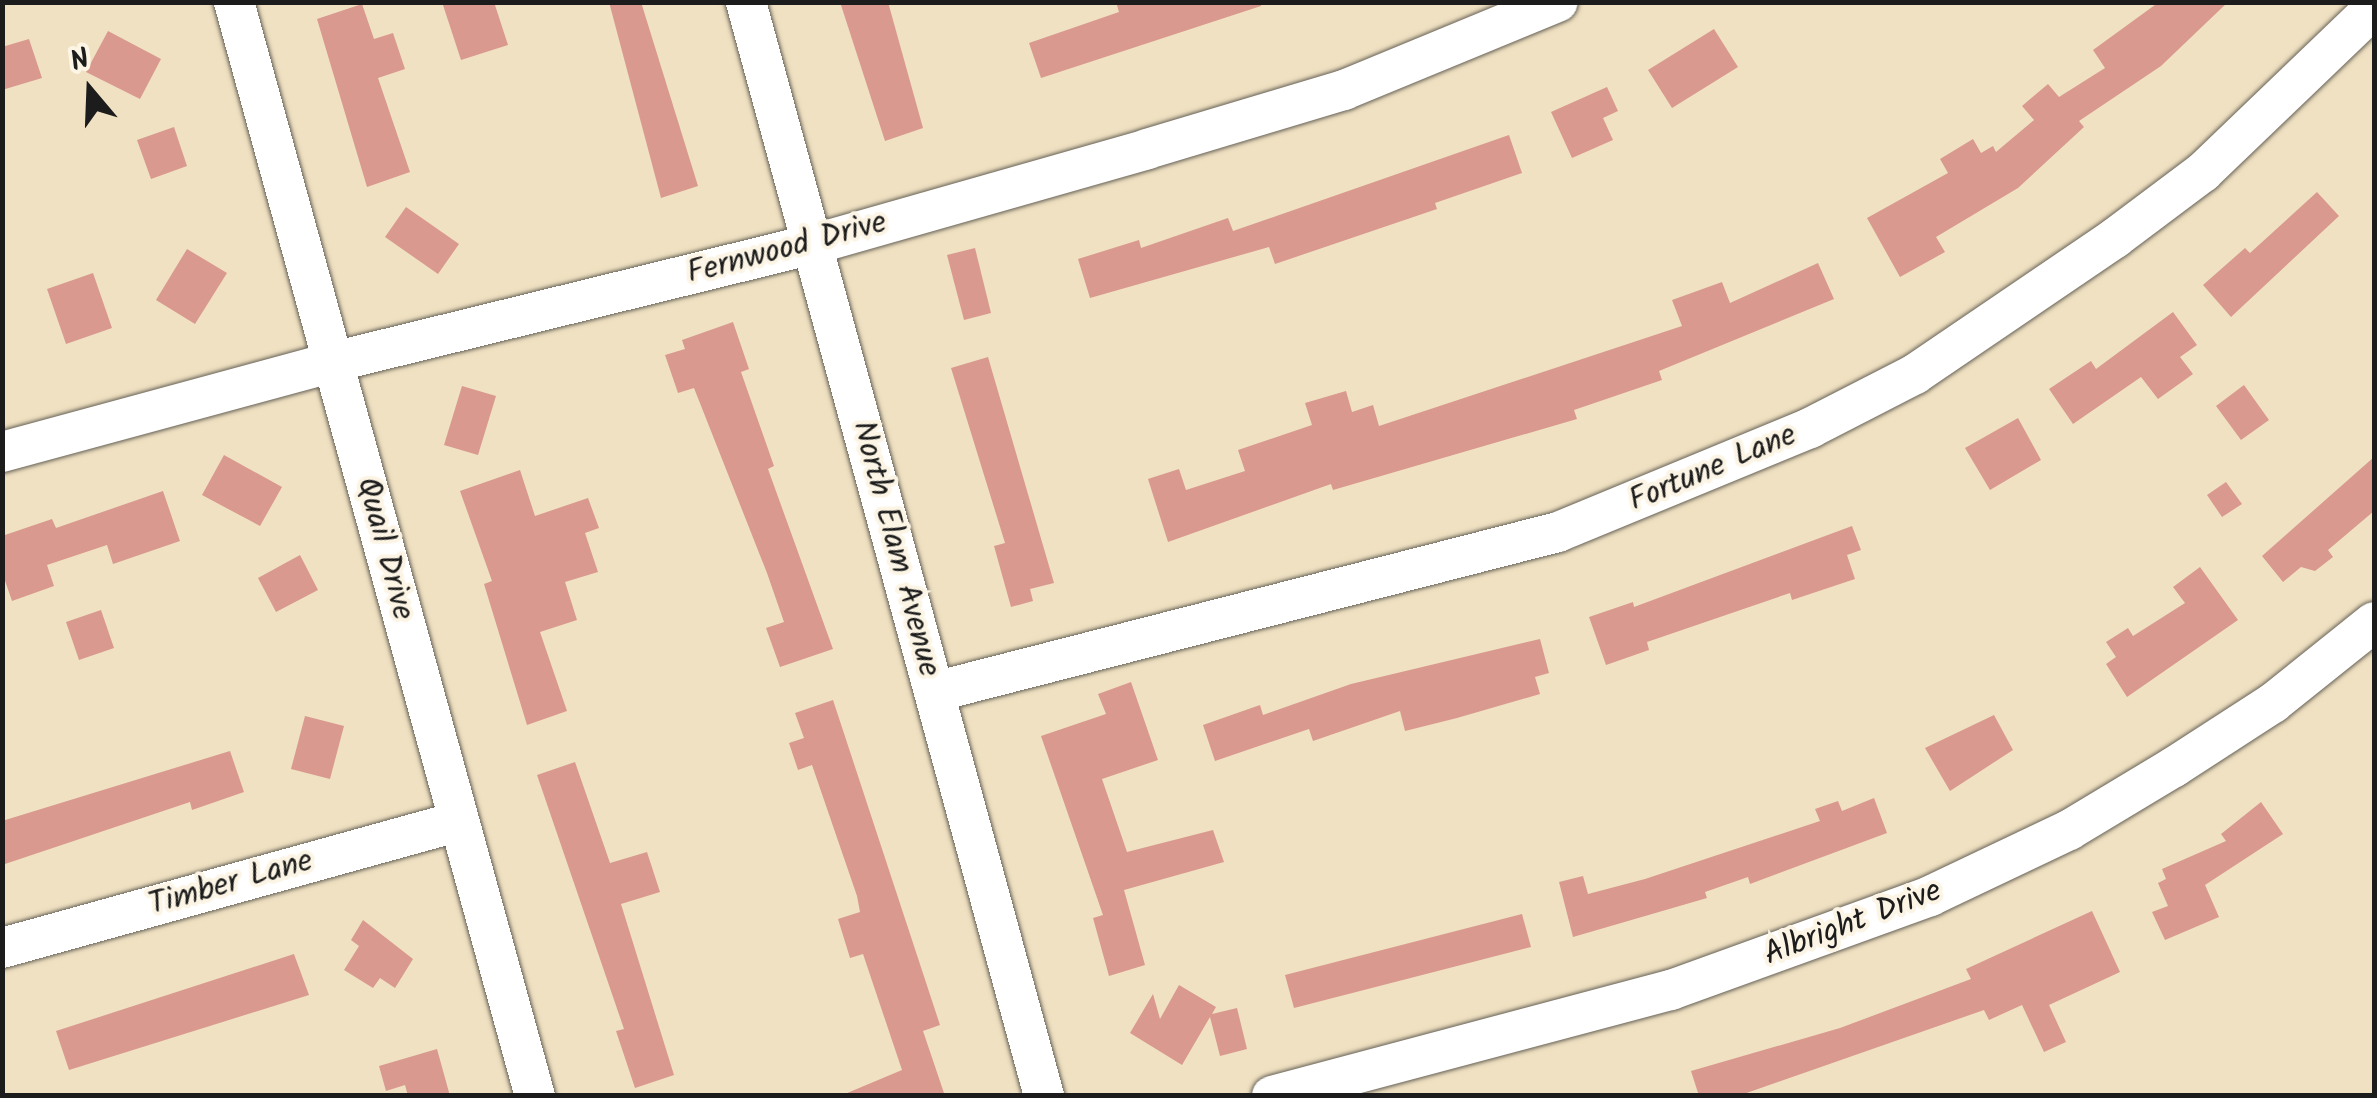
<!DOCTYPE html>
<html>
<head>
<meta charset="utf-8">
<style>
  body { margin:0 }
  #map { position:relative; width:2377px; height:1098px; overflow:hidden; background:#f0e1c2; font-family:Kalam,sans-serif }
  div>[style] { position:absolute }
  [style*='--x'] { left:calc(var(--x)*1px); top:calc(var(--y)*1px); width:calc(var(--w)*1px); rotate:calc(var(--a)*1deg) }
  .building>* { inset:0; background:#d9998e }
  .roads { filter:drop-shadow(0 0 2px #666156) drop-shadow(0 0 2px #666156) }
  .minor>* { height:40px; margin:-20px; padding:0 20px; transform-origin:20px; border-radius:20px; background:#fff }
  span { translate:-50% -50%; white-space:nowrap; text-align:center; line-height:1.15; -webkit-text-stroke:8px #fcf5e5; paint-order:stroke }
  .street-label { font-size:32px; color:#1c1c1c }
  .frame { position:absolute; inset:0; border:5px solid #1c1c1c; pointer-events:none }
  .north { position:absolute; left:40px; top:40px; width:100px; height:100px; -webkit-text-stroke:8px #fcf5e5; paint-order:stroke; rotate:341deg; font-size:28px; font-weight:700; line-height:40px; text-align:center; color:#1c1c1c }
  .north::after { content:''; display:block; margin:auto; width:35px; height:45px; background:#1c1c1c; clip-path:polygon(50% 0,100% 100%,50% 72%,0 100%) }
</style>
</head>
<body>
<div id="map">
  <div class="building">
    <i style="clip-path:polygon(442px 2px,494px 2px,508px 45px,461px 60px)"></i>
    <i style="clip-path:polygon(609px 2px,641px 2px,698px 186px,661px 198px)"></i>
    <i style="clip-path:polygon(840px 2px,888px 2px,923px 128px,885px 141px)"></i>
    <i style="clip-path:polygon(1116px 2px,1261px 2px,1261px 6px,1041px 78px,1029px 43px,1119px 12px)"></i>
    <i style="clip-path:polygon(2159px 2px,2228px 2px,2161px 66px,2079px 121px,2084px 127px,2018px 188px,1936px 237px,1945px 252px,1900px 277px,1867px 218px,1948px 173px,1940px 159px,1973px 139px,1981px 153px,1993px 146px,1996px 152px,2034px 120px,2022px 106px,2048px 84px,2059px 97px,2105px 68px,2093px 50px)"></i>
    <i style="clip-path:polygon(362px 4px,374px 39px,393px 33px,405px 69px,378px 78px,410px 172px,367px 187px,317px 19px)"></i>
    <i style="clip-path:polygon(1714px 29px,1738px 67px,1672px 108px,1648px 70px)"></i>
    <i style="clip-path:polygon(108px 31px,161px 59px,140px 99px,86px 72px)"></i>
    <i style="clip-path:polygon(29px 39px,42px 78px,2px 90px,2px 47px)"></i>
    <i style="clip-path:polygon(1607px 87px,1618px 111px,1603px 118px,1613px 140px,1572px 158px,1551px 112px)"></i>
    <i style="clip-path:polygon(174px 127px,187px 166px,151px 179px,137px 140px)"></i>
    <i style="clip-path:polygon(1509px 135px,1522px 173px,1435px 203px,1437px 209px,1275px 264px,1269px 247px,1090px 298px,1078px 259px,1139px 240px,1141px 248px,1228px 218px,1233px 231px)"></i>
    <i style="clip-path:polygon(2317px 192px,2339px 216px,2231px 317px,2203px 285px,2245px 248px,2250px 253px)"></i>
    <i style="clip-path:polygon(406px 207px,459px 244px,438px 274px,385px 237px)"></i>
    <i style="clip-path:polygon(975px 248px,991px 313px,964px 320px,947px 255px)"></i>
    <i style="clip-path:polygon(187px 249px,227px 273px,195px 324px,156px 300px)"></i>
    <i style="clip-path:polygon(1818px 263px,1834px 299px,1659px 371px,1662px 380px,1574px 410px,1577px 419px,1333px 490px,1331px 484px,1168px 542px,1148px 479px,1179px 469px,1186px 490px,1245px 471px,1238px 450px,1312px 425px,1305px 403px,1346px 391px,1352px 412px,1373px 405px,1379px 426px,1682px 326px,1672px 300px,1722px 282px,1730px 303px)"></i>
    <i style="clip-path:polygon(93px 273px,112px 328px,66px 344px,47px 289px)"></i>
    <i style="clip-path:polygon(2173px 312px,2197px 345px,2180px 357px,2193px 374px,2158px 399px,2141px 377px,2073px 424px,2049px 389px,2091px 361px,2096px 369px)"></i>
    <i style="clip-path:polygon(733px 322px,749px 369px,741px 372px,774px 466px,768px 469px,833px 649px,780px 667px,766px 628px,784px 622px,767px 573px,694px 388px,678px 393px,665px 355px,685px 349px,682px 340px)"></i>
    <i style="clip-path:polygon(988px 357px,1054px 583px,1030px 589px,1033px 601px,1011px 607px,994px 546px,1005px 543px,951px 368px)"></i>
    <i style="clip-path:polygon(2244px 385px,2269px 420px,2241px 440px,2216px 406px)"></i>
    <i style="clip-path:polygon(462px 386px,496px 396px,478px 455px,444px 445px)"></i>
    <i style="clip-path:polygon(2018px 418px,2041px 460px,1990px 490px,1965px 448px)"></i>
    <i style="clip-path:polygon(224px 455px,282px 487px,260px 526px,202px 495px)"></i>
    <i style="clip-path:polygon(2374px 457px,2374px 511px,2328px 550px,2333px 557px,2315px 571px,2301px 567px,2283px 582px,2262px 556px)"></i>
    <i style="clip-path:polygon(520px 470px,535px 516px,588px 498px,599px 528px,585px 533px,598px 572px,565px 582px,577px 620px,540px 632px,567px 711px,527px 725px,484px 584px,492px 581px,460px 491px)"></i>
    <i style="clip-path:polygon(2226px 482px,2242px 504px,2222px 517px,2207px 495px)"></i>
    <i style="clip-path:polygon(163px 491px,180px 541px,113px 564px,107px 545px,47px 565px,54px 586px,12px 601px,2px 572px,2px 536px,52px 519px,56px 528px)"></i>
    <i style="clip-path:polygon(1852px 526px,1861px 550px,1847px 555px,1855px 579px,1792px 600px,1790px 593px,1647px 642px,1649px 650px,1606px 665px,1589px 617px,1633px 602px,1634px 607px)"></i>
    <i style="clip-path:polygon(300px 555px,318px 590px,276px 612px,258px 578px)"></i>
    <i style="clip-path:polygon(2200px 567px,2238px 620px,2127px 697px,2106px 664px,2116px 657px,2106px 642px,2128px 628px,2133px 636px,2185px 603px,2173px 587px)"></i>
    <i style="clip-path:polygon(101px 610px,114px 648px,79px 660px,66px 622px)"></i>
    <i style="clip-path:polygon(1540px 639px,1549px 673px,1535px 677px,1540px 694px,1457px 718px,1405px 731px,1400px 711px,1313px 741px,1309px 729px,1215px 761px,1203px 725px,1260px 705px,1263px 715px,1351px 684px)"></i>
    <i style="clip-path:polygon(1131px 682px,1158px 760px,1102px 779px,1127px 852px,1213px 830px,1224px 862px,1124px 890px,1145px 965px,1109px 976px,1093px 918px,1103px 915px,1041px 736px,1106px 714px,1098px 694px)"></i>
    <i style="clip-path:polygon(833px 700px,940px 1025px,923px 1031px,945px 1096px,840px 1096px,902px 1070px,863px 954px,850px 958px,838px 919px,860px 912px,857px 896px,812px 765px,798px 770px,789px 743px,804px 738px,795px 713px)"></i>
    <i style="clip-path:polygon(1994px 715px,2013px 750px,1950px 791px,1925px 748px)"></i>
    <i style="clip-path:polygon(305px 716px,344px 726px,330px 779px,291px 769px)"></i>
    <i style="clip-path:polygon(230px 751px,244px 792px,192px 810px,190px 802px,2px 865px,2px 821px)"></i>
    <i style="clip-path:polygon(575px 762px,610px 863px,647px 852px,660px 892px,621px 904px,674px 1075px,635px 1088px,616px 1031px,624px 1029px,537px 775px)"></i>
    <i style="clip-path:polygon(1874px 798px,1887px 833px,1750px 884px,1748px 877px,1705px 892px,1707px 898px,1573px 937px,1559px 882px,1583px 876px,1588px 894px,1645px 879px,1820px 821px,1815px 809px,1838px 801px,1842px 811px)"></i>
    <i style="clip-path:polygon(2261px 802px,2283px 834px,2205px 885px,2219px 917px,2165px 940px,2152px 912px,2168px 906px,2158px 883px,2166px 879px,2162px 869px,2226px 841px,2221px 834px)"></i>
    <i style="clip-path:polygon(2092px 911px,2120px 972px,2049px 1005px,2066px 1042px,2044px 1052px,2022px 1005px,1989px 1020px,1984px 1010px,1738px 1096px,1699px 1096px,1691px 1071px,1840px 1028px,1971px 979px,1966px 969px)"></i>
    <i style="clip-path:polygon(1522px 914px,1531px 947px,1294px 1008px,1285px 975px)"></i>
    <i style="clip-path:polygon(363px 920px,413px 959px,395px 988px,380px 978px,373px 988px,344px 970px,359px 946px,351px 940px)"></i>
    <i style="clip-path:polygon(294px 954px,309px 995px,69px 1070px,56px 1031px)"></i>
    <i style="clip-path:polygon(1179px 985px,1216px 1007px,1212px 1014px,1237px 1008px,1247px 1049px,1220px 1056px,1210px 1017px,1182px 1065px,1130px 1033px,1153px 994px,1160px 1019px)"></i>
    <i style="clip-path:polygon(437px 1049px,450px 1096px,408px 1096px,405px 1085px,386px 1091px,379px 1066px)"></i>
  </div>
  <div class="roads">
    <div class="minor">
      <i style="--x:234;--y:2;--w:1135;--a:74.62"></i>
      <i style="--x:746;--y:2;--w:1134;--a:74.76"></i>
      <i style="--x:2;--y:452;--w:343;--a:-15.2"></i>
      <i style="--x:333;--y:362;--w:492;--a:-13.8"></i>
      <i style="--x:811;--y:245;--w:349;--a:-15.9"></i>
      <i style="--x:1147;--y:149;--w:206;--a:-16.7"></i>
      <i style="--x:1344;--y:90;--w:231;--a:-22.4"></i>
      <i style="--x:934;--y:692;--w:644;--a:-14.38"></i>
      <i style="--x:1558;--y:532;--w:273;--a:-22.4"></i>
      <i style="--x:1810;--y:428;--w:118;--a:-27.2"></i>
      <i style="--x:1915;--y:374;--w:242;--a:-34.2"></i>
      <i style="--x:2115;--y:238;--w:110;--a:-36.9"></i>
      <i style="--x:2203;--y:172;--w:237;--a:-43.8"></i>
      <i style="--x:2;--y:948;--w:474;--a:-15.5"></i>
      <i style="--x:1272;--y:1096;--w:413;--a:-14.9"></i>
      <i style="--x:1671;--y:990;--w:276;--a:-19.9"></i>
      <i style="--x:1930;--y:896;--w:154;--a:-25.4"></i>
      <i style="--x:2069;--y:830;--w:122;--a:-31"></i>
      <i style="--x:2174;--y:767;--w:118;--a:-32.9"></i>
      <i style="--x:2273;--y:703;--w:129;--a:-38.7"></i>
    </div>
  </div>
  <div class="street-label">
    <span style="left:787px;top:249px;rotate:-15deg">Fernwood Drive</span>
    <span style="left:1713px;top:469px;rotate:-23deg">Fortune Lane</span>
    <span style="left:384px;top:549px;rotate:75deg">Quail Drive</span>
    <span style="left:895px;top:549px;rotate:75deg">North Elam Avenue</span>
    <span style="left:231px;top:884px;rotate:-16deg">Timber Lane</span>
    <span style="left:1853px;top:924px;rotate:-21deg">Albright Drive</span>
  </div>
  <div class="frame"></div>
  <div class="north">N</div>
</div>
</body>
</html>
